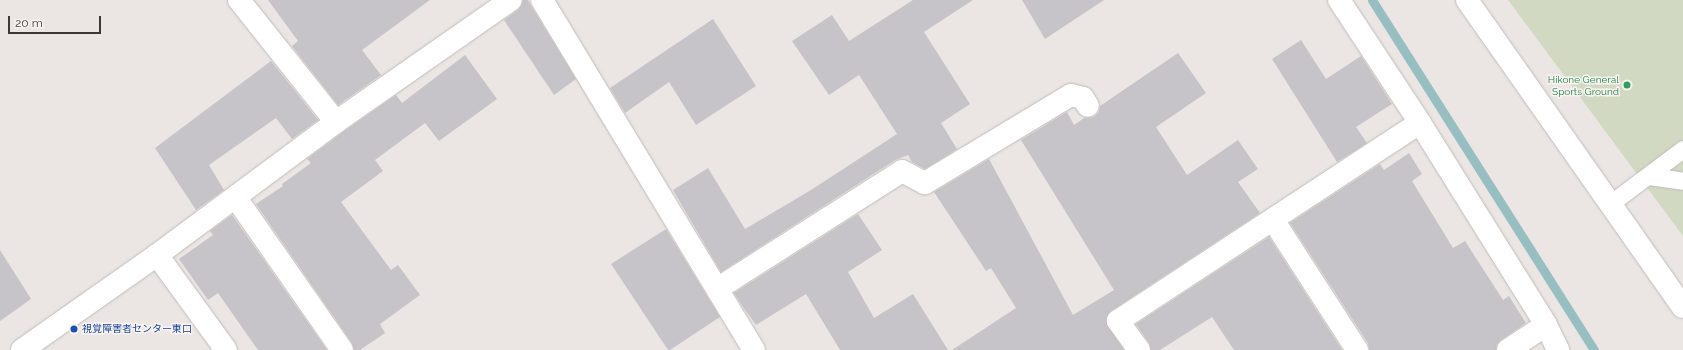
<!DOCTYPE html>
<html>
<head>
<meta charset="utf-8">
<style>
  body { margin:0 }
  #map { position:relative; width:1683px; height:350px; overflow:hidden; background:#ebe6e3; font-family:Raleway,"Noto Sans JP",sans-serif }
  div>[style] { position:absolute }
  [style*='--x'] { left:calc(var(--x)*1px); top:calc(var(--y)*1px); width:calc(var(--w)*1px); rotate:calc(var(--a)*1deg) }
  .green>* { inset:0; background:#d2d9c3 }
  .stream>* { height:9px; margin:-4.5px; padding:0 4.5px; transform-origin:4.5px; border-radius:4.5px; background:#97bec1 }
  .building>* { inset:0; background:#c6c4c8 }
  .roads { filter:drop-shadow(0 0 1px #c1bcb9) drop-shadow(0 0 1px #c1bcb9) }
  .service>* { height:17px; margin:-8.5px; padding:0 8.5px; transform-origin:8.5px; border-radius:8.5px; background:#fff }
  .minor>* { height:22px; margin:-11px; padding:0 11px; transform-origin:11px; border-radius:11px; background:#fff }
  .tertiary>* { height:22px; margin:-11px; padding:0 11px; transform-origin:11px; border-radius:11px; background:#fff }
  .dots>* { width:11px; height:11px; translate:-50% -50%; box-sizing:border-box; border:2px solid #f8f3f0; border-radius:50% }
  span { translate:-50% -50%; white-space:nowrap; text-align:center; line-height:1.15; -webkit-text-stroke:3px #f8f3f0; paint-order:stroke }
  .leisure-label { font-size:10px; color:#27864d }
  .right { translate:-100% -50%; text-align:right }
  .transit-label { font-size:10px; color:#164399 }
  .left { translate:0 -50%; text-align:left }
  .scale { position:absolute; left:8px; top:16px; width:93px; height:18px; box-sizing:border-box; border:2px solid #3b3938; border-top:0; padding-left:5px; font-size:12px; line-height:14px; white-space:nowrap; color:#3b3938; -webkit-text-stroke:3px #f8f3f0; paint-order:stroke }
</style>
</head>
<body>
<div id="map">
  <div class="green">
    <i style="clip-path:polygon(1508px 0,1683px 0,1683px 236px,1634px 170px)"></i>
  </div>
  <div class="stream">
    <i style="--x:1372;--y:0;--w:414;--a:57.6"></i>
  </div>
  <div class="building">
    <i style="clip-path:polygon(268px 0,430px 0,362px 50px,381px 75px,338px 105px,292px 46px,298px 41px)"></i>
    <i style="clip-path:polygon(523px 0,528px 0,530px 4px,576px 79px,554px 95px,504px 20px,518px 10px)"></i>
    <i style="clip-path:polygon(913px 0,973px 0,924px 32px,970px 104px,941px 123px,957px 149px,925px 169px,912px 162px,908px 155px,895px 160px,721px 272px,673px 190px,708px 168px,745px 229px,811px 190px,897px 134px,859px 75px,829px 95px,792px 41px,832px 15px,849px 41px)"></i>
    <i style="clip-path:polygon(1022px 0,1104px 0,1045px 39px)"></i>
    <i style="clip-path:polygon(713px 19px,756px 86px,696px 125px,669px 82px,625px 113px,610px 88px)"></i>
    <i style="clip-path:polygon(1301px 40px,1326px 79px,1361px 56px,1392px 104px,1356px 127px,1367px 143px,1337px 162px,1272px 59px)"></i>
    <i style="clip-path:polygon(1178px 53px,1206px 93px,1156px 127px,1187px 175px,1238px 140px,1258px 169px,1238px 182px,1260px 213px,1111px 311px,1107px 316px,1106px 322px,1124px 350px,952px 350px,1016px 308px,991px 268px,986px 271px,934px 192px,989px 159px,1073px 315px,1114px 290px,1021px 140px,1067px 112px,1074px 125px,1084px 118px,1094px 117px,1099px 112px,1100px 106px)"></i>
    <i style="clip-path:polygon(465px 55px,497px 99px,439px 141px,425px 123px,375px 160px,383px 171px,341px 202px,391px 270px,398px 265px,420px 295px,380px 324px,385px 333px,360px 350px,354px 350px,352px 343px,256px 204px,283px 186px,282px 184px,311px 163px,307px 159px,343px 132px,396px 95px,402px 103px)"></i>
    <i style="clip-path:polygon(271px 61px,318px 120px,292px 139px,276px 118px,209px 165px,224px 190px,196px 210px,155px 148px)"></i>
    <i style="clip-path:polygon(1409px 153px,1422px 174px,1412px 181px,1453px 248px,1465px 241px,1503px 300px,1509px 296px,1526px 323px,1501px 340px,1497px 344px,1496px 350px,1369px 350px,1368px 343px,1290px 223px,1380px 164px,1384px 170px)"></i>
    <i style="clip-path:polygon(858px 214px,882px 250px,848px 272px,874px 318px,913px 294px,948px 350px,840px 350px,806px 294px,756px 325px,741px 304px,734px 293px)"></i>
    <i style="clip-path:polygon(232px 215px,327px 350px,258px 350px,218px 293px,208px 300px,179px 259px,213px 235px,210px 231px)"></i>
    <i style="clip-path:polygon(666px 229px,720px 317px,670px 350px,668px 350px,611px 264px)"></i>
    <i style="clip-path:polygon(1269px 237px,1342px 350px,1234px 350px,1212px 317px,1160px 350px,1151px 350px,1149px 343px,1136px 324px)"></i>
    <i style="clip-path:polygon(0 250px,31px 299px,0 321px)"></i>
  </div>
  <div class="roads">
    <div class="service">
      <i style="--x:1649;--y:176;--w:34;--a:8"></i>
      <i style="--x:1611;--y:203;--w:90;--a:-36.9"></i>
    </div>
    <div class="minor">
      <i style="--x:239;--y:0;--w:156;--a:51.5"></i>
      <i style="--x:542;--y:0;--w:409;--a:58.8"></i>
      <i style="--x:1339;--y:0;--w:147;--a:56.6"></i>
      <i style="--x:1420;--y:123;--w:238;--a:58"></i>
      <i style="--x:1546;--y:325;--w:28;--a:64"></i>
      <i style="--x:236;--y:198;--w:185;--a:55.1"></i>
      <i style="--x:1273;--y:220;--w:155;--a:57.1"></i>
      <i style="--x:157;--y:255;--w:117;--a:54"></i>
      <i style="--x:717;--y:289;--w:219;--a:-32.5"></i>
      <i style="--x:902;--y:171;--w:26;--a:28"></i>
      <i style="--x:925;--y:183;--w:170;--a:-31.1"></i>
      <i style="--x:1071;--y:95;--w:12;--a:14"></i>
      <i style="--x:1083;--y:98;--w:9;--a:58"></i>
      <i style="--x:22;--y:350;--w:165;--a:-35.1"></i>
      <i style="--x:157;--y:255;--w:223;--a:-36.6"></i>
      <i style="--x:336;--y:122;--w:213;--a:-34.9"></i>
      <i style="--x:1139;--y:350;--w:36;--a:-126"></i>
      <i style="--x:1118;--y:321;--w:361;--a:-33.3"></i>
      <i style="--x:1508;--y:350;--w:45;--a:-33.3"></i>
    </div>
    <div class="tertiary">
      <i style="--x:1467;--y:0;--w:375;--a:54.9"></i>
    </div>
  </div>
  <div class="dots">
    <i style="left:1627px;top:85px;background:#2e9e5b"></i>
    <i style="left:74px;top:329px;background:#1a4fb4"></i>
  </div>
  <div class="leisure-label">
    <span class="right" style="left:1619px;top:85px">Hikone General<br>Sports Ground</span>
  </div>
  <div class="transit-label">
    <span class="left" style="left:82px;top:329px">視覚障害者センター東口</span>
  </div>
  <div class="scale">20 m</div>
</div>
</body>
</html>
